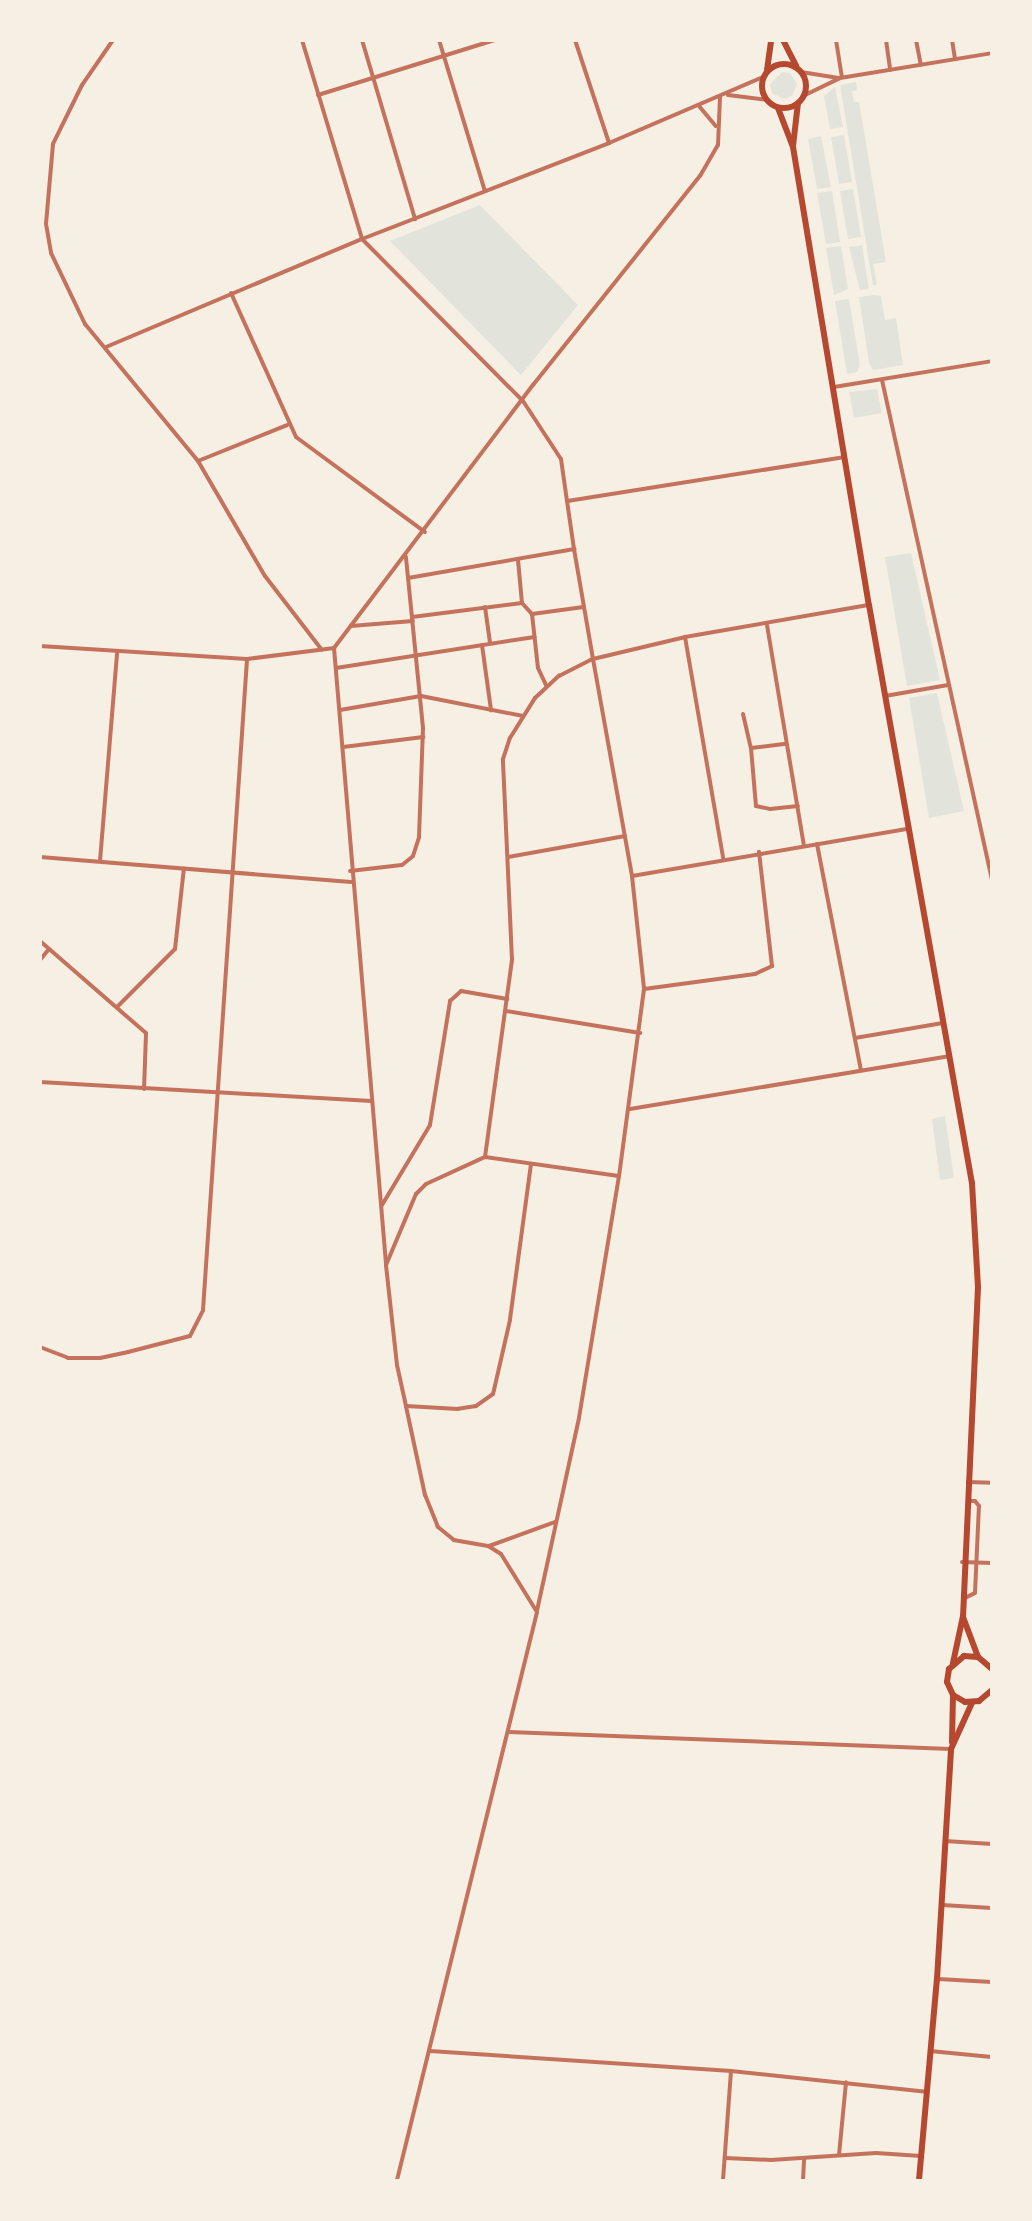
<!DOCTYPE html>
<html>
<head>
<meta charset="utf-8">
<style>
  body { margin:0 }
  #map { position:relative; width:1032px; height:2221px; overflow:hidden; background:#f6efe4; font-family:Raleway,sans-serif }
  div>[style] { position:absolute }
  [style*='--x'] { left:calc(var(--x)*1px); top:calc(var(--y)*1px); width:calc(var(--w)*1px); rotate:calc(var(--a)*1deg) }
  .green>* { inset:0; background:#e2e4dc }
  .minor>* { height:4px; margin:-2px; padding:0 2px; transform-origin:2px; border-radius:2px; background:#c5725c }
  .primary>* { height:6px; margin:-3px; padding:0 3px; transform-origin:3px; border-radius:3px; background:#b5482f }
  .primary>.ring { margin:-3px; padding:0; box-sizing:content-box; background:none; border:6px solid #b5482f; border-radius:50% }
  span { translate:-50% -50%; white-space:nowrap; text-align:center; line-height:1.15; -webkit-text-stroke:5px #f6efe4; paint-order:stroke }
  .frame { position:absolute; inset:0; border:42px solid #f6efe4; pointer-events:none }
</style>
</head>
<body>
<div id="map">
  <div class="green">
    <i style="clip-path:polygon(782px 72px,790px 73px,797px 84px,792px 96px,784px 99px,772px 93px,770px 84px)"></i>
    <i style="clip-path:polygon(856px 82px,857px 90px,852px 91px,854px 102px,859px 102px,886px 262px,873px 264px,877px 285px,873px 285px,840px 85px)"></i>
    <i style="clip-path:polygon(835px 87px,843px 127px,830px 129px,824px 96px)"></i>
    <i style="clip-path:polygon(844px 135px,852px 182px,839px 184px,831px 137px)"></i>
    <i style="clip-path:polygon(821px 136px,831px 187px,817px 189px,808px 139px)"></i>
    <i style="clip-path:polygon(853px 189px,861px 237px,848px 239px,840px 191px)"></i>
    <i style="clip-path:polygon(832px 191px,840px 242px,826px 244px,817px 193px)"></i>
    <i style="clip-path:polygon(480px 205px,578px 305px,521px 375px,390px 241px)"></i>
    <i style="clip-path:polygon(862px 245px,869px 289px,860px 290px,849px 247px)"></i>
    <i style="clip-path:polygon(841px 246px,848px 289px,834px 295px,826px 248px)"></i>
    <i style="clip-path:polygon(874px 295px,881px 296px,885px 320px,896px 318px,903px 365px,873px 370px,869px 363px,859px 297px)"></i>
    <i style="clip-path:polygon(849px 299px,860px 365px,857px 372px,847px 374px,835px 301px)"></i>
    <i style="clip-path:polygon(877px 389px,882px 413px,854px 418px,849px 392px)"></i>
    <i style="clip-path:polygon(911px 553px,940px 680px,907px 686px,885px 557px)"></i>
    <i style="clip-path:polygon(937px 693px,964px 811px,929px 818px,909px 698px)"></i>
    <i style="clip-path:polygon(945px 1116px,954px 1178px,940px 1180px,932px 1119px)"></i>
  </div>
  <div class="minor">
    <i style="--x:113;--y:40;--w:55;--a:124.6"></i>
    <i style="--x:82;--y:85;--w:66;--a:116.2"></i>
    <i style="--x:53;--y:144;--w:80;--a:95"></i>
    <i style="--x:46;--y:224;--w:29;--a:80"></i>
    <i style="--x:51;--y:253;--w:79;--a:64.4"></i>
    <i style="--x:85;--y:324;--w:178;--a:50.5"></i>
    <i style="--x:198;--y:461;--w:133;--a:59.8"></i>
    <i style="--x:265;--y:576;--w:93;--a:52.4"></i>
    <i style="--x:302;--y:40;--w:208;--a:73.2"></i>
    <i style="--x:362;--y:239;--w:265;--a:-21.2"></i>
    <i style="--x:362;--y:40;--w:187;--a:73.5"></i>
    <i style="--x:439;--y:40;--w:158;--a:73.1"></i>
    <i style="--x:575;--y:40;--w:108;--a:71.7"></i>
    <i style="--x:609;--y:143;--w:168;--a:-23.2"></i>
    <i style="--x:836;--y:40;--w:37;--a:81"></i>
    <i style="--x:886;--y:40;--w:30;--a:82"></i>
    <i style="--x:916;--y:40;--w:25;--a:79"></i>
    <i style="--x:952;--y:40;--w:19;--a:81"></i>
    <i style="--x:801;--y:72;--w:38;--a:9"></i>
    <i style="--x:318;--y:95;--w:185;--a:-17.3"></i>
    <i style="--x:728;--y:95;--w:38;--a:7"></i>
    <i style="--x:803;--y:96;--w:41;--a:-25.9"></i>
    <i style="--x:840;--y:78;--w:154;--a:-9.3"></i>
    <i style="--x:699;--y:106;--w:26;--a:50"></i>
    <i style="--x:231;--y:293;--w:158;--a:65.7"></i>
    <i style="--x:296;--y:437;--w:160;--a:36.4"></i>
    <i style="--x:106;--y:347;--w:278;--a:-22.9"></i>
    <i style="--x:362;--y:239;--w:228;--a:45.2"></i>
    <i style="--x:523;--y:401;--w:69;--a:56.8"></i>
    <i style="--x:561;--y:459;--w:42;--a:81.9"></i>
    <i style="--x:882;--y:380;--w:512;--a:77.59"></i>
    <i style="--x:834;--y:387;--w:160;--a:-9.3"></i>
    <i style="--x:845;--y:457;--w:281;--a:171"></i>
    <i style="--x:567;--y:501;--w:49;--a:81.7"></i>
    <i style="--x:574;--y:549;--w:112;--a:80.2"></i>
    <i style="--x:593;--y:659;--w:95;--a:-13.4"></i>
    <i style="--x:685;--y:637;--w:186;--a:-9.9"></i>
    <i style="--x:198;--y:461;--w:96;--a:-22"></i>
    <i style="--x:518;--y:560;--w:43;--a:84.7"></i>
    <i style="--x:522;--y:603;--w:15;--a:48"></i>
    <i style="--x:532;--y:614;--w:54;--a:83.7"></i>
    <i style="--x:538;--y:668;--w:19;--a:65"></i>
    <i style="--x:408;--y:578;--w:169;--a:-9.9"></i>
    <i style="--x:485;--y:607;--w:37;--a:82"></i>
    <i style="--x:532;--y:614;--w:52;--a:-7.7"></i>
    <i style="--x:412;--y:617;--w:111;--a:-7.3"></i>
    <i style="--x:767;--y:625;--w:223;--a:80.5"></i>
    <i style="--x:351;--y:626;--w:62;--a:-4.6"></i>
    <i style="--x:685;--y:637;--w:224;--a:80.2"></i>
    <i style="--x:482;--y:645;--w:66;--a:82.1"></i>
    <i style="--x:40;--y:646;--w:207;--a:3.6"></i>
    <i style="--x:247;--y:659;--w:88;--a:-7.2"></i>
    <i style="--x:334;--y:648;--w:330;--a:-52.9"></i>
    <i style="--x:533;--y:385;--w:268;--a:-51.4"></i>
    <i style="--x:700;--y:176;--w:36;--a:-60"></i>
    <i style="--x:718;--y:145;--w:48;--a:-87.6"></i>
    <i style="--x:334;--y:648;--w:617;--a:85.17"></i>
    <i style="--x:336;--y:668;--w:201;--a:-8.9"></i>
    <i style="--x:885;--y:696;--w:64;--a:-9.9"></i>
    <i style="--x:340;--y:710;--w:82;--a:-9.8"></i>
    <i style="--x:421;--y:696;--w:104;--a:11.1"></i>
    <i style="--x:743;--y:714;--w:35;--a:77"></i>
    <i style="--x:751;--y:748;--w:35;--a:-7"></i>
    <i style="--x:343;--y:747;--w:81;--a:-7.1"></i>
    <i style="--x:751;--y:748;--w:58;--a:85.1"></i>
    <i style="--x:756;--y:806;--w:14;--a:12"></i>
    <i style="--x:770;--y:809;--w:28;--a:-6"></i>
    <i style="--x:817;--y:844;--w:230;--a:79"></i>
    <i style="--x:40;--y:857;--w:312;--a:4.6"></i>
    <i style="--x:508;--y:857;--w:119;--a:-10.2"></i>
    <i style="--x:100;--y:861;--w:210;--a:-85.3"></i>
    <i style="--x:350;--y:871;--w:52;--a:-6.6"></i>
    <i style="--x:402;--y:865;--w:14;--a:-39"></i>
    <i style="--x:413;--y:856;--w:20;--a:-72"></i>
    <i style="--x:419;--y:837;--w:109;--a:-87.9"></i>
    <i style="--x:423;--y:728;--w:172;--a:-95.7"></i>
    <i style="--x:632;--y:876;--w:280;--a:-9.7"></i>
    <i style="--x:40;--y:941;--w:140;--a:41"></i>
    <i style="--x:146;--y:1033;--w:56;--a:92"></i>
    <i style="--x:40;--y:960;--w:13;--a:-51"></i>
    <i style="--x:644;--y:989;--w:112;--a:-7.7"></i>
    <i style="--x:755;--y:974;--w:19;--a:-25"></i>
    <i style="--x:772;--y:966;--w:115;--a:-96.5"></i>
    <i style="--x:117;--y:1007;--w:82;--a:-45"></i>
    <i style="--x:175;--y:949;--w:81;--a:-83.7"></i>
    <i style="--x:506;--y:1011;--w:136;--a:9.3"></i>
    <i style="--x:855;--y:1038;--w:89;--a:-9.7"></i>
    <i style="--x:40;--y:1082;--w:332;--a:3.3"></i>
    <i style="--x:630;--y:1109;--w:323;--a:-9.4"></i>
    <i style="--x:485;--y:1157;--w:135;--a:8.1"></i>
    <i style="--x:619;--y:1176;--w:245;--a:99.4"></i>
    <i style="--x:579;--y:1418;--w:197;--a:102.3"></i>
    <i style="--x:531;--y:1164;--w:157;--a:97.7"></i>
    <i style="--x:510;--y:1320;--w:76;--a:102.9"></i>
    <i style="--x:493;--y:1394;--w:21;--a:145"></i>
    <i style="--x:476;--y:1406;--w:18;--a:171"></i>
    <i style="--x:458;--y:1409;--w:52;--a:-176.7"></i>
    <i style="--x:406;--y:1406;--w:42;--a:-102.4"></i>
    <i style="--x:397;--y:1365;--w:101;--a:-96.3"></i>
    <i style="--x:386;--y:1265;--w:77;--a:-67.1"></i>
    <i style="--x:416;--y:1194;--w:14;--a:-45"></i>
    <i style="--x:426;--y:1184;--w:65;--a:-24.6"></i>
    <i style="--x:485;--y:1157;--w:199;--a:-82.2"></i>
    <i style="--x:512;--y:960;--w:201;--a:-92.6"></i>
    <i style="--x:503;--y:759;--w:22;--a:-72"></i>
    <i style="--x:510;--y:738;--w:47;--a:-58"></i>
    <i style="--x:535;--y:698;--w:33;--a:-43"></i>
    <i style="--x:559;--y:676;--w:38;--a:-27"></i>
    <i style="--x:593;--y:659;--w:220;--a:79.8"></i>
    <i style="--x:632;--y:876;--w:114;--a:83.9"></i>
    <i style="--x:644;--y:989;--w:189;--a:97.6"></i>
    <i style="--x:382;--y:1205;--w:93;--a:-59"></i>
    <i style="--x:430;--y:1125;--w:126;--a:-80.8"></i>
    <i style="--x:450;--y:1001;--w:15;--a:-42"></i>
    <i style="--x:461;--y:991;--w:47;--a:9.9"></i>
    <i style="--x:40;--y:1347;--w:30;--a:21"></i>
    <i style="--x:68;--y:1358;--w:32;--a:0"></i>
    <i style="--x:100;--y:1358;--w:29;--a:-12"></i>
    <i style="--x:128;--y:1352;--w:64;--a:-14.5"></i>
    <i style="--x:190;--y:1336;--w:29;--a:-63"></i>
    <i style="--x:203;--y:1310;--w:652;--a:-86.13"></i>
    <i style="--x:968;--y:1482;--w:24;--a:2"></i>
    <i style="--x:489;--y:1546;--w:70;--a:-20"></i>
    <i style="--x:962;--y:1562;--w:30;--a:2"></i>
    <i style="--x:963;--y:1599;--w:13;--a:-27"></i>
    <i style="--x:975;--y:1593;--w:87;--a:-87.4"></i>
    <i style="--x:979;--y:1506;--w:6;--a:-129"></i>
    <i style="--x:975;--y:1501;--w:7;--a:180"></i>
    <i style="--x:509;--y:1732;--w:442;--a:2.2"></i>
    <i style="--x:945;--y:1841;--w:47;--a:3.7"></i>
    <i style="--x:942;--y:1905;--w:50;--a:3.4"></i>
    <i style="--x:938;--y:1979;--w:54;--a:3.2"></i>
    <i style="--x:430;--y:2051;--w:302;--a:3.8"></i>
    <i style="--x:731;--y:2071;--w:196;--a:6.1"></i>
    <i style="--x:930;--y:2051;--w:62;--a:5.5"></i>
    <i style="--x:839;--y:2155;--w:73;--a:-84.5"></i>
    <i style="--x:725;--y:2158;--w:46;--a:2.5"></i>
    <i style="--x:771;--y:2160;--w:105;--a:-3.8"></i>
    <i style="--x:876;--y:2153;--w:45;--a:3.8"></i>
    <i style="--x:397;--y:2180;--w:585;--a:-76.15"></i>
    <i style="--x:537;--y:1612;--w:68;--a:-121.8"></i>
    <i style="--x:501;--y:1554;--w:15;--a:-148"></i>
    <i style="--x:488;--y:1546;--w:35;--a:-170"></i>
    <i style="--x:454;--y:1540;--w:21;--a:-141"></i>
    <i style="--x:438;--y:1527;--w:35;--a:-112"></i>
    <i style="--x:425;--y:1495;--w:91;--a:-102.1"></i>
    <i style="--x:723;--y:2180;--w:109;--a:-85.8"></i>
    <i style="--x:803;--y:2180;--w:21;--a:-87"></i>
  </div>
  <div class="primary">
    <i style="--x:783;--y:40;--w:29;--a:63"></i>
    <i class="ring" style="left:762px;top:64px;width:38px;height:38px"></i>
    <i style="--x:767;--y:70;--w:30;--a:-82"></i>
    <i style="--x:778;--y:108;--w:42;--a:69"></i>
    <i style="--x:793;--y:147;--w:464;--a:80.6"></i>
    <i style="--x:869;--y:605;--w:587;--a:79.9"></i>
    <i style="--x:972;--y:1183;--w:104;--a:86.7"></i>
    <i style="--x:978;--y:1287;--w:329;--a:92.6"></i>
    <i style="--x:963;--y:1616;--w:48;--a:102"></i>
    <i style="--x:793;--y:146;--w:43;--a:-83.4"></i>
    <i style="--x:963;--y:1617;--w:43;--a:69.4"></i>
    <i style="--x:992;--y:1669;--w:18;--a:-139"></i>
    <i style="--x:978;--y:1657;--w:14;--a:-176"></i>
    <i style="--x:964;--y:1656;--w:20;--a:139"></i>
    <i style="--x:949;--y:1669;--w:13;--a:99"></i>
    <i style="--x:947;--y:1682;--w:14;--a:65"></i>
    <i style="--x:953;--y:1695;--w:14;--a:30"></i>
    <i style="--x:965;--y:1702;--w:14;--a:-4"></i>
    <i style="--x:979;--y:1701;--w:17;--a:-40"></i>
    <i style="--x:952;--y:1742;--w:47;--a:-88.8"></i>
    <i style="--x:919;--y:2180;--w:202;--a:-84.9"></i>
    <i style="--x:937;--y:1979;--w:230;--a:-86.5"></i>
    <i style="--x:951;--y:1749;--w:51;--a:-65.5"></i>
  </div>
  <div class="frame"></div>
</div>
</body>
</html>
